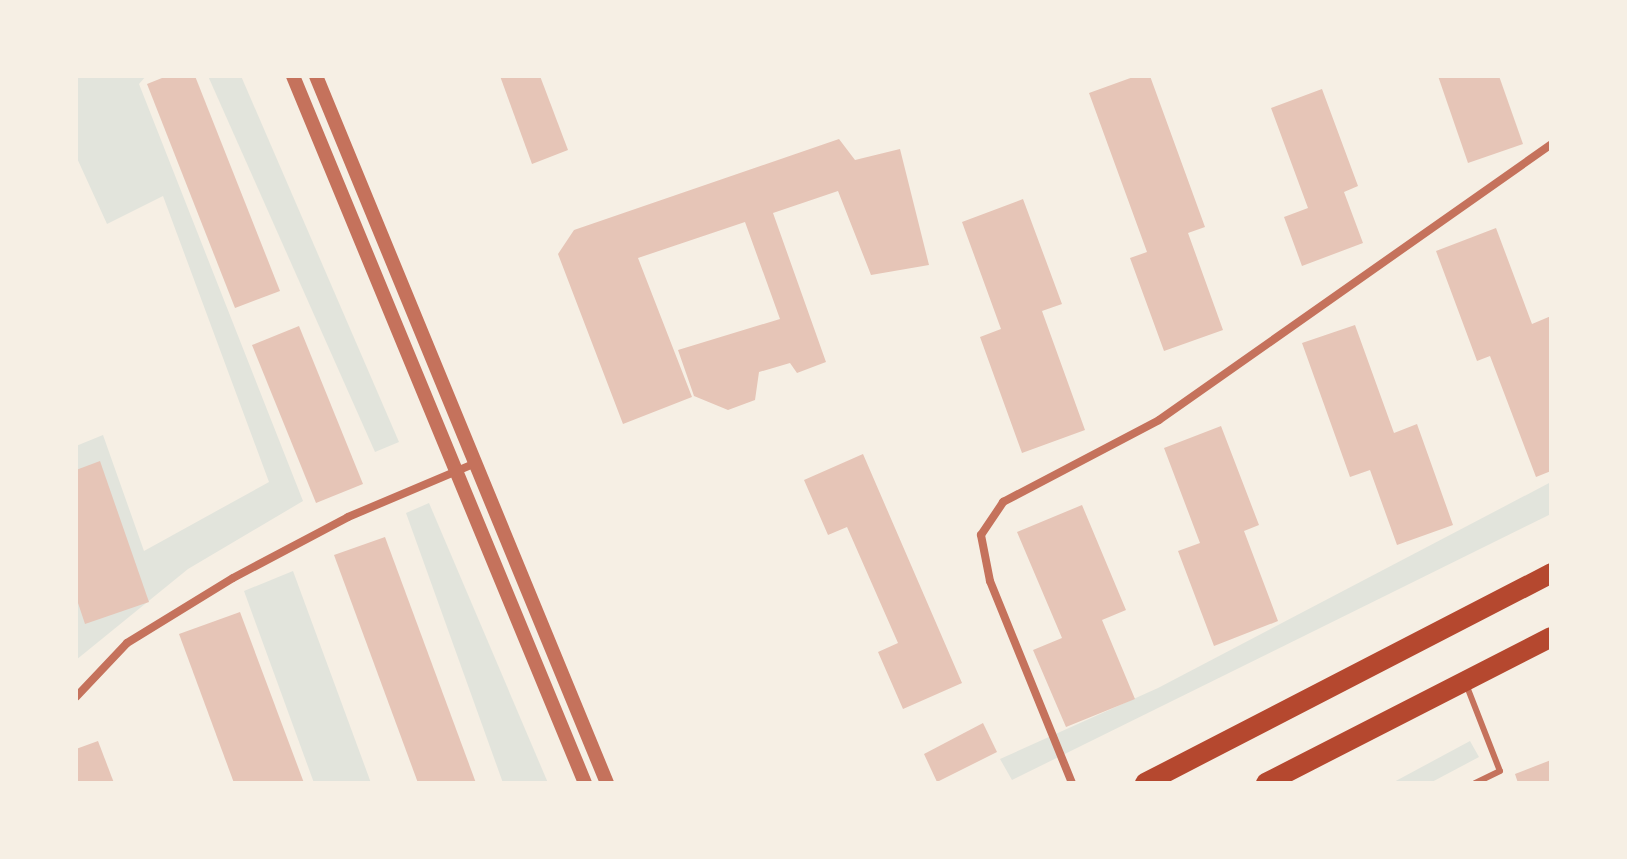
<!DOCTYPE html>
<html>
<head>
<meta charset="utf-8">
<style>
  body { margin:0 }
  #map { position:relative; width:1627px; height:859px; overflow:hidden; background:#f6efe4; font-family:Literata,serif }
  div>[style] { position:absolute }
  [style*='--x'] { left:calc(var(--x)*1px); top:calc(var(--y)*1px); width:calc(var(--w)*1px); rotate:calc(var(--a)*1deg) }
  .green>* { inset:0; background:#e2e4dc }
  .building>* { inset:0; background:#e6c5b7 }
  .service>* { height:6px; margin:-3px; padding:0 3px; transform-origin:3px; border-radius:3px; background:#c5725c }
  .minor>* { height:8px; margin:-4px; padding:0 4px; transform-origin:4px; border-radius:4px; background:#c5725c }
  .tertiary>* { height:14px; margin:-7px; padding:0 7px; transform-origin:7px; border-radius:7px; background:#c5725c }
  .primary>* { height:20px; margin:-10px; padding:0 10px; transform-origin:10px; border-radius:10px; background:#b5482f }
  span { translate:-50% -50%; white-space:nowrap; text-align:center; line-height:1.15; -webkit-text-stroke:7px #f6efe4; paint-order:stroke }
  .frame { position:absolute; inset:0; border:78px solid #f6efe4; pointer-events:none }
</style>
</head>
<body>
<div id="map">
  <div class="green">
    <i style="clip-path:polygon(78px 76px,146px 76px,139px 84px,303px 501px,188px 569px,76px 660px,76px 446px,103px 435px,144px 551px,269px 482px,163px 196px,107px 224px,76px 156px)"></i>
    <i style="clip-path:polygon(208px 76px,241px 76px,399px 442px,375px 452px)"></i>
    <i style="clip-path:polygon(1551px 482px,1551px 514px,1012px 780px,1000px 759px,1158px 688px)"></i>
    <i style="clip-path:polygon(429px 503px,548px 783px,503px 783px,406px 513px)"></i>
    <i style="clip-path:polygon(293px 571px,371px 783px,314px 783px,244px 591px)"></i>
    <i style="clip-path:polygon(1470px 741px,1479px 757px,1430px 783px,1392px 783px)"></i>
  </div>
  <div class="building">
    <i style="clip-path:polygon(167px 76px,195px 76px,280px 291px,235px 308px,147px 84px)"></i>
    <i style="clip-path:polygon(500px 76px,540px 76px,568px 150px,532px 164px)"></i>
    <i style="clip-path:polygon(1136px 76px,1150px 76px,1205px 227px,1188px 233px,1223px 330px,1164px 351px,1130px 258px,1147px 252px,1089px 93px)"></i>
    <i style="clip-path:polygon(1438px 76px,1499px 76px,1523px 144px,1468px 163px)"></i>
    <i style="clip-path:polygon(1322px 89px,1358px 186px,1344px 192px,1363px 243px,1302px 266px,1284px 217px,1308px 208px,1271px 108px)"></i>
    <i style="clip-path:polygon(839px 139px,855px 160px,900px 149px,929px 265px,871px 275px,838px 191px,773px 213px,826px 362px,797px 373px,790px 363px,759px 372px,755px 400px,728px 410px,694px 396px,678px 350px,780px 319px,745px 222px,638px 258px,692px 397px,623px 424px,558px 254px,574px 230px)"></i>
    <i style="clip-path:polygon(1023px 199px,1062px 304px,1042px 311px,1085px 430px,1022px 453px,980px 337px,1001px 329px,962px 222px)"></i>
    <i style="clip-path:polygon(1496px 228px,1532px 324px,1551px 316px,1551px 471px,1536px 477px,1490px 356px,1477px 361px,1436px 251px)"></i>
    <i style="clip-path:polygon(1355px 325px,1394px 433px,1417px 424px,1453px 525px,1397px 545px,1370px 470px,1350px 477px,1302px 343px)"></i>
    <i style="clip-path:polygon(299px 326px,363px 484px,316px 503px,252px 345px)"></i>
    <i style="clip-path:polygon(1221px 426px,1259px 525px,1244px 531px,1278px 621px,1214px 646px,1178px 551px,1200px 543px,1164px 448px)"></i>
    <i style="clip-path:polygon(863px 454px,962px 683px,903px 709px,878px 652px,898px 643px,847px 527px,828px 535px,804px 480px)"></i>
    <i style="clip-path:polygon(100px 461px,149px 602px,85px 624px,76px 597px,76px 470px)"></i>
    <i style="clip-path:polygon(1082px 505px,1126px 610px,1102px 620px,1135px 699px,1066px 727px,1033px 650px,1062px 638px,1017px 532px)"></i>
    <i style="clip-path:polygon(385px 537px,476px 783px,418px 783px,334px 555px)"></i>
    <i style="clip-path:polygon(240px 612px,304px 783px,234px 783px,179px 634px)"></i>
    <i style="clip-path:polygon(983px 723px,997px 752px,937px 782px,924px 754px)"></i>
    <i style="clip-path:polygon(98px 741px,114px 783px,76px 783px,76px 749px)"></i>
    <i style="clip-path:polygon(1551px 760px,1551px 783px,1518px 783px,1515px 774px)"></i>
  </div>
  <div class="service">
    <i style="--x:1466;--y:684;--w:93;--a:68.7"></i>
    <i style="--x:1500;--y:771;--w:28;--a:154"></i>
  </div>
  <div class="minor">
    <i style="--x:76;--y:697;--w:74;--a:-46.6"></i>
    <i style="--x:127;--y:643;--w:124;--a:-31.5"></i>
    <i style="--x:233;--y:578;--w:130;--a:-27.9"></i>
    <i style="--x:348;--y:517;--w:139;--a:-22.9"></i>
    <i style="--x:1072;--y:783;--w:218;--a:-112.1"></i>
    <i style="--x:990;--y:581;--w:47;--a:-101.1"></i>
    <i style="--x:981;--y:535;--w:40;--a:-56"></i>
    <i style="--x:1003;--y:502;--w:176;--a:-27.7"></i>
    <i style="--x:1159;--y:420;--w:479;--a:-35.1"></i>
  </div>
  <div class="tertiary">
    <i style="--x:293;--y:76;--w:765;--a:67.56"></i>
    <i style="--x:316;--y:76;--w:765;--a:67.63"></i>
  </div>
  <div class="primary">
    <i style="--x:1145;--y:783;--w:457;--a:-27.3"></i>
    <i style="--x:1266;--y:783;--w:320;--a:-27.1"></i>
  </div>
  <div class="frame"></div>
</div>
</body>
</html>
